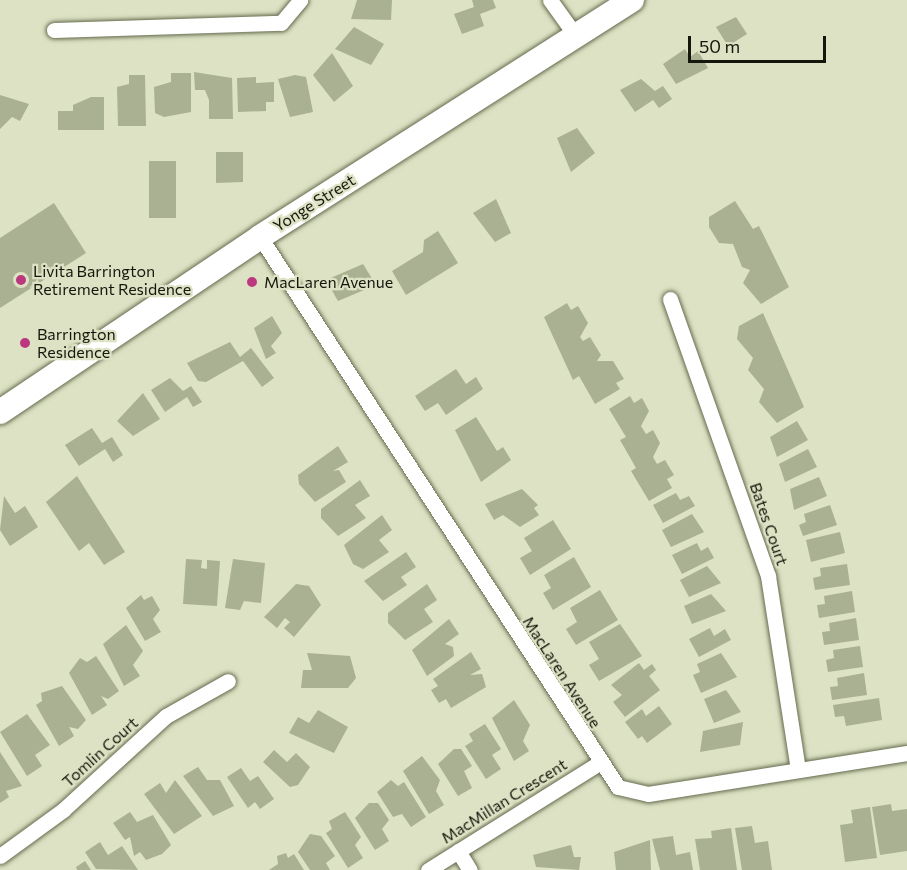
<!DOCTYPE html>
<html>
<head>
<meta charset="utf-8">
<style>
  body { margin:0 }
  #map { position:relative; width:907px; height:870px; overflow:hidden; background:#dce2c3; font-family:Commissioner,sans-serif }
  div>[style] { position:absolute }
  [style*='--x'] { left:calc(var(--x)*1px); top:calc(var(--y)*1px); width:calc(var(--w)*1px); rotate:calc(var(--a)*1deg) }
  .building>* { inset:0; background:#aab092 }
  .roads { filter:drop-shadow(0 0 2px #656b4f) drop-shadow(0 0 2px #656b4f) }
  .street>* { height:15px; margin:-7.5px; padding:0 7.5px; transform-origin:7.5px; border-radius:7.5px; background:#fff }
  .primary>* { height:24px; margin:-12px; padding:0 12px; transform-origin:12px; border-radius:12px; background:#fff }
  .dots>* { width:16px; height:16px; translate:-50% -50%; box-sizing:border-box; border:3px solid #dce2c3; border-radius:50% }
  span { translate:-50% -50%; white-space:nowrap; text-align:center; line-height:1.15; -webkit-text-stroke:4.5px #dce2c3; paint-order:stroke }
  .street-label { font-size:16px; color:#15170c }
  .poi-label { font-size:16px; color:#15170c }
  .left { translate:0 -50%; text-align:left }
  .scale { position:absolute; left:688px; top:36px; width:138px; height:27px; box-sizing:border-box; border:3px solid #15170c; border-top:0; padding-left:8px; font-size:18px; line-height:21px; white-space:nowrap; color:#15170c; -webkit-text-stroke:4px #dce2c3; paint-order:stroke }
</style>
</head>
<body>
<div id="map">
  <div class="building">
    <i style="clip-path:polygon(357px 0,392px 0,391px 20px,351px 19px)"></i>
    <i style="clip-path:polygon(472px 0,493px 0,496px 8px,480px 14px,484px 26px,462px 34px,454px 14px,474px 7px)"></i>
    <i style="clip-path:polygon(736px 17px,747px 34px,728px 46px,716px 27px)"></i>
    <i style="clip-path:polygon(354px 27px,384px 44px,371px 65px,335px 49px)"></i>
    <i style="clip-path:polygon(685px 49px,690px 57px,698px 51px,708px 68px,676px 84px,663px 64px)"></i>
    <i style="clip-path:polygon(332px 53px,353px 86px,334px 102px,313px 75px)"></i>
    <i style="clip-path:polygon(194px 72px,232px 78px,233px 119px,209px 119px,209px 100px,205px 90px,195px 90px)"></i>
    <i style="clip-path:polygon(171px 73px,191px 73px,191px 112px,164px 117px,155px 113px,154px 87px,171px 82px)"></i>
    <i style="clip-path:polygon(129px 75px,145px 75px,146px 126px,118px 126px,117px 87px,129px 84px)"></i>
    <i style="clip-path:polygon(295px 75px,306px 77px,313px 112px,290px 117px,278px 79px)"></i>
    <i style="clip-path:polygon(256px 77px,256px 83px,274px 82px,274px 102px,266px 102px,266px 111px,238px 112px,237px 78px)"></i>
    <i style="clip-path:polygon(641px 79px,655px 91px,663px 86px,672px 99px,659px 108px,653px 100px,635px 112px,620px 90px)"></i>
    <i style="clip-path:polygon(0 95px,29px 104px,20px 121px,12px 117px,0 129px)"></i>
    <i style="clip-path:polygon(91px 97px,104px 97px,104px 130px,58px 130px,58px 111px,73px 111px,73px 105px)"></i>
    <i style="clip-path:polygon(577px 128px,595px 153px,571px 172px,557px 138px)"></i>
    <i style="clip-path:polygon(216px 152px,243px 152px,243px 182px,216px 183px)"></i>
    <i style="clip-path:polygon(149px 161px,176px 161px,176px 218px,149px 218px)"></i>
    <i style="clip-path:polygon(496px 199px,511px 233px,495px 242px,473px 213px)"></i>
    <i style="clip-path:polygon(735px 201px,753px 229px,759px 226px,789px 287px,761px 304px,743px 283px,750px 270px,742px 267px,733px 244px,719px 243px,709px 227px,709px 217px)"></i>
    <i style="clip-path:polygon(54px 203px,86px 253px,0 308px,0 238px)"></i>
    <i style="clip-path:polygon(438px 231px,458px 263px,406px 295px,392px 271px,423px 252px,424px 240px)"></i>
    <i style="clip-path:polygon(363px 264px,376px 285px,338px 301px,326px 280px)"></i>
    <i style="clip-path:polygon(567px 303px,571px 310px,578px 306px,588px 323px,580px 337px,583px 341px,590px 337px,601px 355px,597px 361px,613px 361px,624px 379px,616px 383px,620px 389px,595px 404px,579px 376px,573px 380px,544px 317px)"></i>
    <i style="clip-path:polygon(763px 313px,804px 407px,777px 423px,759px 402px,764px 389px,748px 370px,753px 358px,737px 339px,739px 326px)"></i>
    <i style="clip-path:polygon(272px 316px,282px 333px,271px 346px,276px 353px,266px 359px,254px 328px)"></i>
    <i style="clip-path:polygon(230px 342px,240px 357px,251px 348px,274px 378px,262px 387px,243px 361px,206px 382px,198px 381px,187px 363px)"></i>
    <i style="clip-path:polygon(456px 369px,466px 384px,476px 377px,483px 389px,446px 415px,438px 403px,425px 411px,415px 396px)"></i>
    <i style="clip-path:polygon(170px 378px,183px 391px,191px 386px,202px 402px,193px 407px,187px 397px,165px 412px,151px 390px)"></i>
    <i style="clip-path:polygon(143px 393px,160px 419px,133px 436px,117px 421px)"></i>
    <i style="clip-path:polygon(630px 396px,634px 403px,642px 398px,649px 411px,641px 426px,646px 434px,653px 430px,660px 443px,653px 457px,657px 464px,665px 460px,674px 475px,667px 479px,672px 488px,649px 501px,631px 471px,636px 468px,620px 440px,626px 437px,609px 409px)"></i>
    <i style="clip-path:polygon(476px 417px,497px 451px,503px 447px,511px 460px,481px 482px,455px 430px)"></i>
    <i style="clip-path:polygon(797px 421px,808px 440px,777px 457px,770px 437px)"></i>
    <i style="clip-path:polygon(92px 428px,102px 443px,112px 437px,123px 455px,113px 462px,105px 449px,79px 466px,65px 445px)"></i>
    <i style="clip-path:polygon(338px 446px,348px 462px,333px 471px,339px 470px,346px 482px,315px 502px,299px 484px,298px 475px)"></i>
    <i style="clip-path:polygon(808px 449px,817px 467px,785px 482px,779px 464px)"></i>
    <i style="clip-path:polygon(77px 476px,125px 552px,104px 565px,89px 543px,79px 551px,46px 502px)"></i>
    <i style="clip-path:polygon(819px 477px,827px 496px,794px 510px,790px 489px)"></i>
    <i style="clip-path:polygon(360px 480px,370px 496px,355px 505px,366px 518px,338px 536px,321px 518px,321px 509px)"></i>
    <i style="clip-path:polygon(522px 489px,538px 505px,534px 508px,539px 515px,520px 527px,503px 515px,494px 520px,485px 504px)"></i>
    <i style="clip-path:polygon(676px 493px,680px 500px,689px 496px,695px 506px,663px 523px,653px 505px)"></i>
    <i style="clip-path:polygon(4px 496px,15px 513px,25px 506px,38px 527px,10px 546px,0 530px)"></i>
    <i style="clip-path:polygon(830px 505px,837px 525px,803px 536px,799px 525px,806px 522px,804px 514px)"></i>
    <i style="clip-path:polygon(692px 514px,704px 532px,671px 547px,662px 530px)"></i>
    <i style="clip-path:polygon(382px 515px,392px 530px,379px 540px,389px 552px,363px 569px,353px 564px,344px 545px)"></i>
    <i style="clip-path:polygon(553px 520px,571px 549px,530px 575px,520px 558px,532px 551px,524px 538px)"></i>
    <i style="clip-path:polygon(840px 532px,845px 553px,811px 562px,806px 540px)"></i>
    <i style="clip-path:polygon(697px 543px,701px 551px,708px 547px,714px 558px,682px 574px,672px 555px)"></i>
    <i style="clip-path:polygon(406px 552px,416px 567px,401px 577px,407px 585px,383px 601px,364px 581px)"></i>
    <i style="clip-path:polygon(574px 557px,591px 587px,553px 610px,543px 593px,551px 588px,544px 575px)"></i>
    <i style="clip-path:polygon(186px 559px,202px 560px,201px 568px,207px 569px,207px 560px,220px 561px,217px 606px,183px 604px)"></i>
    <i style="clip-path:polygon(233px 559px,265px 563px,261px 603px,244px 601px,240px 610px,225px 608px)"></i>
    <i style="clip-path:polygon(847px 564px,850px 585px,815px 590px,813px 578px,821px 576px,820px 568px)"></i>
    <i style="clip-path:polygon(707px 566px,721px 583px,689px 597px,680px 580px)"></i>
    <i style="clip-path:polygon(296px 584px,309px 586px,321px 605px,294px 637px,284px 628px,290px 622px,285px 618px,277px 628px,264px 617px)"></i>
    <i style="clip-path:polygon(427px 584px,437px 600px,424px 609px,433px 622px,405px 640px,388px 623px,388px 613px)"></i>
    <i style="clip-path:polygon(600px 590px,618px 620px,576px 645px,566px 629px,577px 622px,570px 608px)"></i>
    <i style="clip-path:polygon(852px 591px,855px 612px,819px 618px,817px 605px,825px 604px,824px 596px)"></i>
    <i style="clip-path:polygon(711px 594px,726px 611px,692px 624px,684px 606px)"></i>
    <i style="clip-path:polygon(141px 595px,144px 600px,152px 596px,160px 610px,153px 619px,161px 632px,145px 641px,126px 608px)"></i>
    <i style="clip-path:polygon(856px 618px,859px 640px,824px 645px,822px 632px,830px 631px,829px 623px)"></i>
    <i style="clip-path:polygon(449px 619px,459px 634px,445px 644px,453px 647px,454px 656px,427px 676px,412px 650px)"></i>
    <i style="clip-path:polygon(620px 624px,642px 656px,599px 681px,589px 665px,599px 659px,589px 642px)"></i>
    <i style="clip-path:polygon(126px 625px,143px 651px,133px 665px,140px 676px,124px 686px,103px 644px)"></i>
    <i style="clip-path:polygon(710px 628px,714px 636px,725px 629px,731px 640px,699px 657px,689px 639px)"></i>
    <i style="clip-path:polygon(860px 646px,863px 667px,828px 672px,826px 660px,834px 658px,833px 650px)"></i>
    <i style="clip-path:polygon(471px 652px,481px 669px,470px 675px,482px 674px,486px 687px,451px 708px,446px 699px,439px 703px,431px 690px,438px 686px,433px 679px)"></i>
    <i style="clip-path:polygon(307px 653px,350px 656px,356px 678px,348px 688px,301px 688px,303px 670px,312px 670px)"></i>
    <i style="clip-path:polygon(721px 653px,737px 677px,701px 693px,693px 675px,700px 672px,697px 664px)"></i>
    <i style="clip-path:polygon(96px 656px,119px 691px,108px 699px,101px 696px,107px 705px,92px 715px,69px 673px,80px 658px,87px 662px)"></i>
    <i style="clip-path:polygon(639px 663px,644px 670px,652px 664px,656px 670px,649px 676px,660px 690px,625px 717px,613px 702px,622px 695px,611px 685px)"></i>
    <i style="clip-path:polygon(864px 673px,867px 695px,832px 700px,830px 687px,838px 686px,837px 678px)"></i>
    <i style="clip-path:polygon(62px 686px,86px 720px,78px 729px,69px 727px,74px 736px,59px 746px,36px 705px,42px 701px,41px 693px)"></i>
    <i style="clip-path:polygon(726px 690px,741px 712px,714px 723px,704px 699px)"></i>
    <i style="clip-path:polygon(879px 698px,882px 720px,846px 726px,844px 716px,835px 717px,833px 705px)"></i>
    <i style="clip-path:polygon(514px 700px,530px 725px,523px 741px,529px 751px,514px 761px,492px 718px)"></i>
    <i style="clip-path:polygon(659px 706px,672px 724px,647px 743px,642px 736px,638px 739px,625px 722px,642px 709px,646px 716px)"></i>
    <i style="clip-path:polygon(318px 710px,348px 727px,334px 753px,289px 733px,298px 717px,309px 723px)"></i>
    <i style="clip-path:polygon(27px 714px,50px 745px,35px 755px,42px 766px,27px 776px,0 732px)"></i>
    <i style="clip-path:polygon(743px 722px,740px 745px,700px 752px,703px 731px)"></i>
    <i style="clip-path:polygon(485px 724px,501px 749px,492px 755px,501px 769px,486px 779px,465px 746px,473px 741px,469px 734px)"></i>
    <i style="clip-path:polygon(454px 749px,461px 749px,472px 766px,464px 771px,472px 788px,458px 796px,438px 764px)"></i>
    <i style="clip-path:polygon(274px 750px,287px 762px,296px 753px,310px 767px,298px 785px,290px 787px,263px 762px)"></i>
    <i style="clip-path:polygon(0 752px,22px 786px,6px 791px,9px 797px,0 803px)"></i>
    <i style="clip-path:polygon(422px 756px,440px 780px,436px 791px,444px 805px,429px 814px,403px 771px)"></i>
    <i style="clip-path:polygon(198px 767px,207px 780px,220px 780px,234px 806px,213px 816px,183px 776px)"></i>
    <i style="clip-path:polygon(241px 768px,250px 781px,258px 776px,274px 799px,260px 809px,255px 802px,248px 808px,227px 777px)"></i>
    <i style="clip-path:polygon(175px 780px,202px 816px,174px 834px,144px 794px,160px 783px,166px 793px)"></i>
    <i style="clip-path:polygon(391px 780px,398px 786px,404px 782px,426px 817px,411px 827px,402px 814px,393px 817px,377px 792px)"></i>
    <i style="clip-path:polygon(369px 803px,378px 803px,389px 820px,382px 829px,389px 841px,375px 850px,355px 818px)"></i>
    <i style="clip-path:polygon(891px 804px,892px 811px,907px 809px,907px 851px,880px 855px,872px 807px)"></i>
    <i style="clip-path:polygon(870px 807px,877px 858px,845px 862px,840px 825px,853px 823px,851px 810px)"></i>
    <i style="clip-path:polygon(130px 812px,137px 822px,153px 815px,171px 845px,162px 854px,146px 860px,140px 852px,134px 856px,130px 837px,125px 840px,113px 823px)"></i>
    <i style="clip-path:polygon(345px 812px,361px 837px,355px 845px,363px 858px,348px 868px,326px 833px,332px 829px,329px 821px)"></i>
    <i style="clip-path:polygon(752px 826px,755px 843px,768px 841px,772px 870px,742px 870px,735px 828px)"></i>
    <i style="clip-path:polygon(731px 828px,737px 870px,700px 870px,695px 839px,712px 838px,711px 831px)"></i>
    <i style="clip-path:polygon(310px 834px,321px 836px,335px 856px,326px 863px,330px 870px,310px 870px,298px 852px)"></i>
    <i style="clip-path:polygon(673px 836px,676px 855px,690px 852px,693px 870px,660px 870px,652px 839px)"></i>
    <i style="clip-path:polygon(650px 840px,651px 870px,616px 870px,614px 852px)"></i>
    <i style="clip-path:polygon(100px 842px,108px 855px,122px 846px,138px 870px,96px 869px,85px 852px)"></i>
    <i style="clip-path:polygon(571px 845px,574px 857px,581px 857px,579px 870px,536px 867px,533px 855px)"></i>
    <i style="clip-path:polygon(286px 853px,288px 858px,294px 854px,304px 870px,269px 870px,278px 864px,277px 856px)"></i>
    <i style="clip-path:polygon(85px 861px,91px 870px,77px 870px,76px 867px)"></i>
  </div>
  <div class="roads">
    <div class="street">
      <i style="--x:550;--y:0;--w:44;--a:54.2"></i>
      <i style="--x:54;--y:30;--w:227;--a:-1.8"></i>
      <i style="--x:281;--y:23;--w:30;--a:-50"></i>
      <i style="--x:260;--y:237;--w:656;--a:56.94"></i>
      <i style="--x:618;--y:787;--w:31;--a:13"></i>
      <i style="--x:648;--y:794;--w:262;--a:-9"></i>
      <i style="--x:670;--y:299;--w:294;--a:70.5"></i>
      <i style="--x:768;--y:576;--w:196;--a:81.2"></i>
      <i style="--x:458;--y:851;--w:22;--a:58"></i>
      <i style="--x:0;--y:856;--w:78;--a:-36.1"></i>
      <i style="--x:63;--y:810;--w:139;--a:-42.4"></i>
      <i style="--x:166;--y:716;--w:71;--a:-29.4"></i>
      <i style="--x:428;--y:870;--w:202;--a:-32"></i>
    </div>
    <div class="primary">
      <i style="--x:0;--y:412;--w:313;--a:-33.9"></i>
      <i style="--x:260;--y:237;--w:441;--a:-32.5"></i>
    </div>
  </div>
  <div class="dots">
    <i style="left:21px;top:280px;background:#bc387e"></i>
    <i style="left:252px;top:282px;background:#bc387e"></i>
    <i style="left:25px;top:343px;background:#bc387e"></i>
  </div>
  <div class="street-label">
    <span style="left:314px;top:203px;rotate:-32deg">Yonge Street</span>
    <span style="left:769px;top:524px;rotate:71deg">Bates Court</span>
    <span style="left:562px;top:672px;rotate:57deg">MacLaren Avenue</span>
    <span style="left:100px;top:752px;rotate:-42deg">Tomlin Court</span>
    <span style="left:504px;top:801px;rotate:-32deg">MacMillan Crescent</span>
  </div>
  <div class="poi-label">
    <span class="left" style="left:33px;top:280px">Livita Barrington<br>Retirement Residence</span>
    <span class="left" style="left:264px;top:282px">MacLaren Avenue</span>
    <span class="left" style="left:37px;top:343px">Barrington<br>Residence</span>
  </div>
  <div class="scale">50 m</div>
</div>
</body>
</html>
